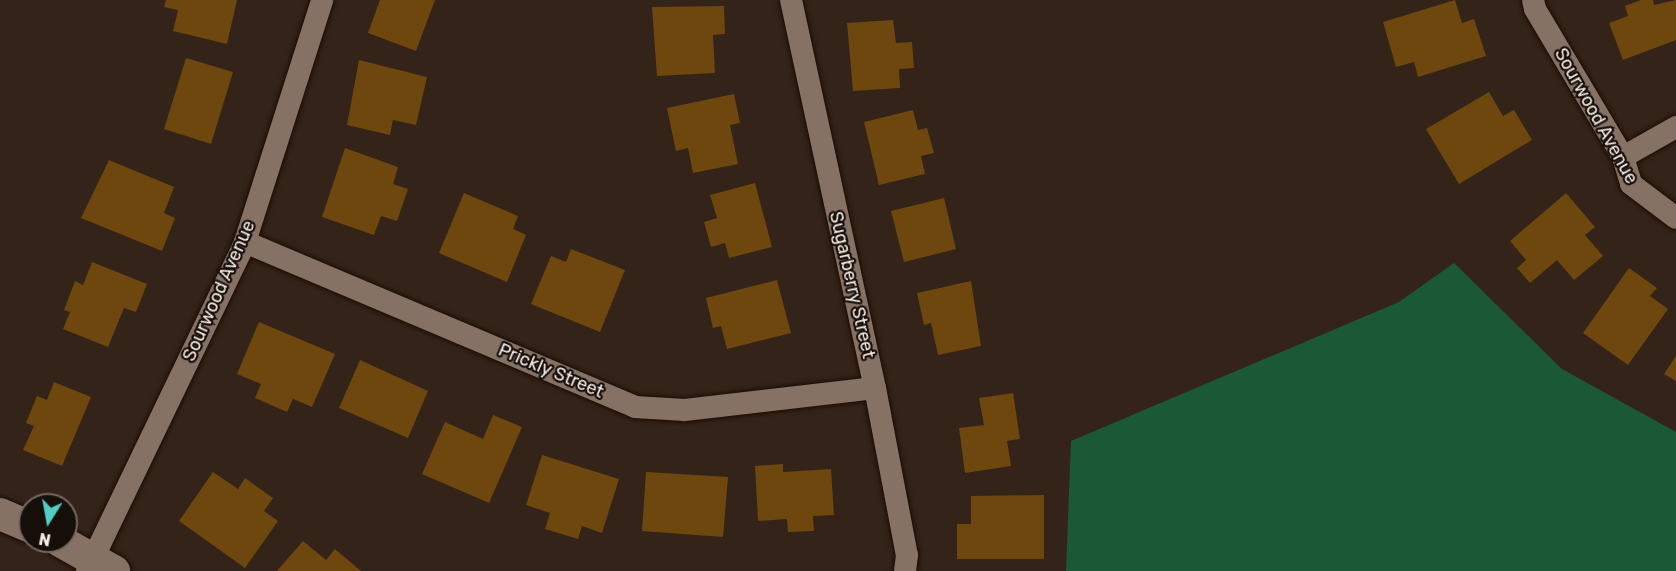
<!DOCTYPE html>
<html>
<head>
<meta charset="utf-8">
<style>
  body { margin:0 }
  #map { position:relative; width:1676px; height:571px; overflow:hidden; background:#342318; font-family:Rubik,sans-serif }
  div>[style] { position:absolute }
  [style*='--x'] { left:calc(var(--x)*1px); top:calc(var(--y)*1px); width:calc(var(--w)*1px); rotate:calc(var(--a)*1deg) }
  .forest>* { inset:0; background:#1b5936 }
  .building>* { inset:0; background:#6d470d }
  .roads { filter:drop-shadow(0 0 2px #1b0c03) drop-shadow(0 0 2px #1b0c03) }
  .street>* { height:22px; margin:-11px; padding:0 11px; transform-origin:11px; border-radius:11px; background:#867265 }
  .secondary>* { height:32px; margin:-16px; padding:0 16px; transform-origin:16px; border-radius:16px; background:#867265 }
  span { translate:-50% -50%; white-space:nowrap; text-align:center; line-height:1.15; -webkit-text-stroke:4.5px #160e09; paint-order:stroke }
  .street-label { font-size:18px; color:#f9ede6 }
  .north { position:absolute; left:18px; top:493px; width:60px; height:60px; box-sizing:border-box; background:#160e09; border:2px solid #716761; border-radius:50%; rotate:191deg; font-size:16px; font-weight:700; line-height:24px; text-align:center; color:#f9ede6 }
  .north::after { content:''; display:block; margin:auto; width:21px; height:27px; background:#54cdc8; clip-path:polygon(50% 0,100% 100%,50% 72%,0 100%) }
</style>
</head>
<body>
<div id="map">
  <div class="forest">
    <i style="clip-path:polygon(1454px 263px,1562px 369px,1676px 432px,1676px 571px,1066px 571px,1071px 441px,1399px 302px)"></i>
  </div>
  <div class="building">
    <i style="clip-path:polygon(166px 0,237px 0,227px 44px,173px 31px,178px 10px,164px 7px)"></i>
    <i style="clip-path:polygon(380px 0,435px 0,416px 51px,368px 33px)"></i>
    <i style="clip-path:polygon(1455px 0,1462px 23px,1474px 19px,1486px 56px,1418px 77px,1414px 62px,1396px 67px,1383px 22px)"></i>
    <i style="clip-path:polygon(1641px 0,1653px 0,1654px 5px,1676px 0,1676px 40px,1623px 60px,1609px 23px,1628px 16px,1625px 6px)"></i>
    <i style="clip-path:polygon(724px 6px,725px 34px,713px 35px,715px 73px,657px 76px,652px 7px)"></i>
    <i style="clip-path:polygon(893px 20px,896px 43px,912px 42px,914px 68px,899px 69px,900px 88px,853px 91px,847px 23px)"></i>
    <i style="clip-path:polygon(186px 58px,233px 72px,211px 144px,164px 129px)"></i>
    <i style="clip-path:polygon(359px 60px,427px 77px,416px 125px,393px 120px,390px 135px,347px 125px)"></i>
    <i style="clip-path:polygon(1489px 92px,1503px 116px,1514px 110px,1532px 140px,1459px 184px,1426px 129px)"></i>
    <i style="clip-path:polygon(734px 94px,740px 123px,730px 125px,738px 164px,693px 173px,688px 148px,676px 151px,667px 108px)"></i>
    <i style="clip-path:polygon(913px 110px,918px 130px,927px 128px,934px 153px,921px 156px,925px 174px,879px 185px,864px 122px)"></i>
    <i style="clip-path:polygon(345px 148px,398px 167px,393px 184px,408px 189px,397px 221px,381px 216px,374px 235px,322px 217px)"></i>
    <i style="clip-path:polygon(109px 160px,174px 187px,164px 213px,175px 218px,162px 251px,81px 218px)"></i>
    <i style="clip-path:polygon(755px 183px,772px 247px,729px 258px,725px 243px,711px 247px,704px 222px,717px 218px,710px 195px)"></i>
    <i style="clip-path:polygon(464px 193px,518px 216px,513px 229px,526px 235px,507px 282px,439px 253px)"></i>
    <i style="clip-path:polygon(1566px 193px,1595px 227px,1585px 235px,1603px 256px,1574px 280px,1557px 260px,1530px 283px,1517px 268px,1526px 260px,1510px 241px)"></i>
    <i style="clip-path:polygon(944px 198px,956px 249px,904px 262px,891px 211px)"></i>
    <i style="clip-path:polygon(571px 249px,625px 270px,600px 332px,531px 304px,551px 256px,566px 262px)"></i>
    <i style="clip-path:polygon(92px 262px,147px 284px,136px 312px,124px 308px,108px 347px,63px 329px,70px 312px,64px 310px,75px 281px,83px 285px)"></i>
    <i style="clip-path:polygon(1629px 268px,1657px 288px,1650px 296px,1668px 309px,1628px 365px,1583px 333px)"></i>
    <i style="clip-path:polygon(777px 280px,791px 333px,727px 349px,721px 326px,713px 328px,706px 298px)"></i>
    <i style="clip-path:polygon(971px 281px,981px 346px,938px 355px,931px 323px,924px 325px,917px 293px)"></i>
    <i style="clip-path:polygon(259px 322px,335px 354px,312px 407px,293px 399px,287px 412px,255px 398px,261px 384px,237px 374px)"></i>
    <i style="clip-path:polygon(1676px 356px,1676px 381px,1664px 374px)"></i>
    <i style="clip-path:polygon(360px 360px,428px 391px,408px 438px,339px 408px)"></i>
    <i style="clip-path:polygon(54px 382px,91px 397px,62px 466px,23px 450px,34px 426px,26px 423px,37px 396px,47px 400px)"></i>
    <i style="clip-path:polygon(1013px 393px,1020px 439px,1007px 441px,1011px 466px,965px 473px,959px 428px,984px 425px,979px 398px)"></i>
    <i style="clip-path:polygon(493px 415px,522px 427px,489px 503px,422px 474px,445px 422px,483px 439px)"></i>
    <i style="clip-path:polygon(542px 455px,619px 479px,602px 533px,582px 526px,578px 539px,545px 529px,550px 513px,526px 505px)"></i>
    <i style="clip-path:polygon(783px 464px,783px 472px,831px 469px,834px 515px,813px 516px,814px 531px,788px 532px,787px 519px,758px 521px,755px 466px)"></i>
    <i style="clip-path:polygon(213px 472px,238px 489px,245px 478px,273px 498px,264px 511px,278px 521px,245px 568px,179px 521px)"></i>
    <i style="clip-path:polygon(646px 472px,728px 477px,723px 537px,642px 531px)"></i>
    <i style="clip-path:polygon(1044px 495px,1044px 559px,957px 559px,957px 524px,971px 524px,971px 496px)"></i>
    <i style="clip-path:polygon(303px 541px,326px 560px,335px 549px,361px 571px,277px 571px)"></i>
  </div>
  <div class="roads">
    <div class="street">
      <i style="--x:791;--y:0;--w:397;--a:77.8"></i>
      <i style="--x:875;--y:388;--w:170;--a:79.2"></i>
      <i style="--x:907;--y:555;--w:16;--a:97"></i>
      <i style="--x:1533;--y:0;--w:9;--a:77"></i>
      <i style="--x:1535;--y:9;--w:172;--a:59.3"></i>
      <i style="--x:1623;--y:157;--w:28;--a:73"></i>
      <i style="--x:1631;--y:184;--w:56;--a:37.1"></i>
      <i style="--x:1623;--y:157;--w:61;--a:-29.5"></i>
      <i style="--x:245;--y:242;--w:423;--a:22.9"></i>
      <i style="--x:635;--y:407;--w:50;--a:3.4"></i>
      <i style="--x:685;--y:410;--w:191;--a:-6.6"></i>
      <i style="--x:87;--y:571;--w:365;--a:-64.3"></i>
      <i style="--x:245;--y:242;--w:254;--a:-72.3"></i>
    </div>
    <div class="secondary">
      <i style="--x:0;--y:514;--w:33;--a:23"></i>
      <i style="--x:60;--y:541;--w:62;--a:29.1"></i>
    </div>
  </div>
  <div class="street-label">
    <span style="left:1596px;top:116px;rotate:61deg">Sourwood Avenue</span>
    <span style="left:852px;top:285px;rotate:77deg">Sugarberry Street</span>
    <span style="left:219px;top:291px;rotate:-66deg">Sourwood Avenue</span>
    <span style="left:551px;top:371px;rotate:23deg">Prickly Street</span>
  </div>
  <div class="north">N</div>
</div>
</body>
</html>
